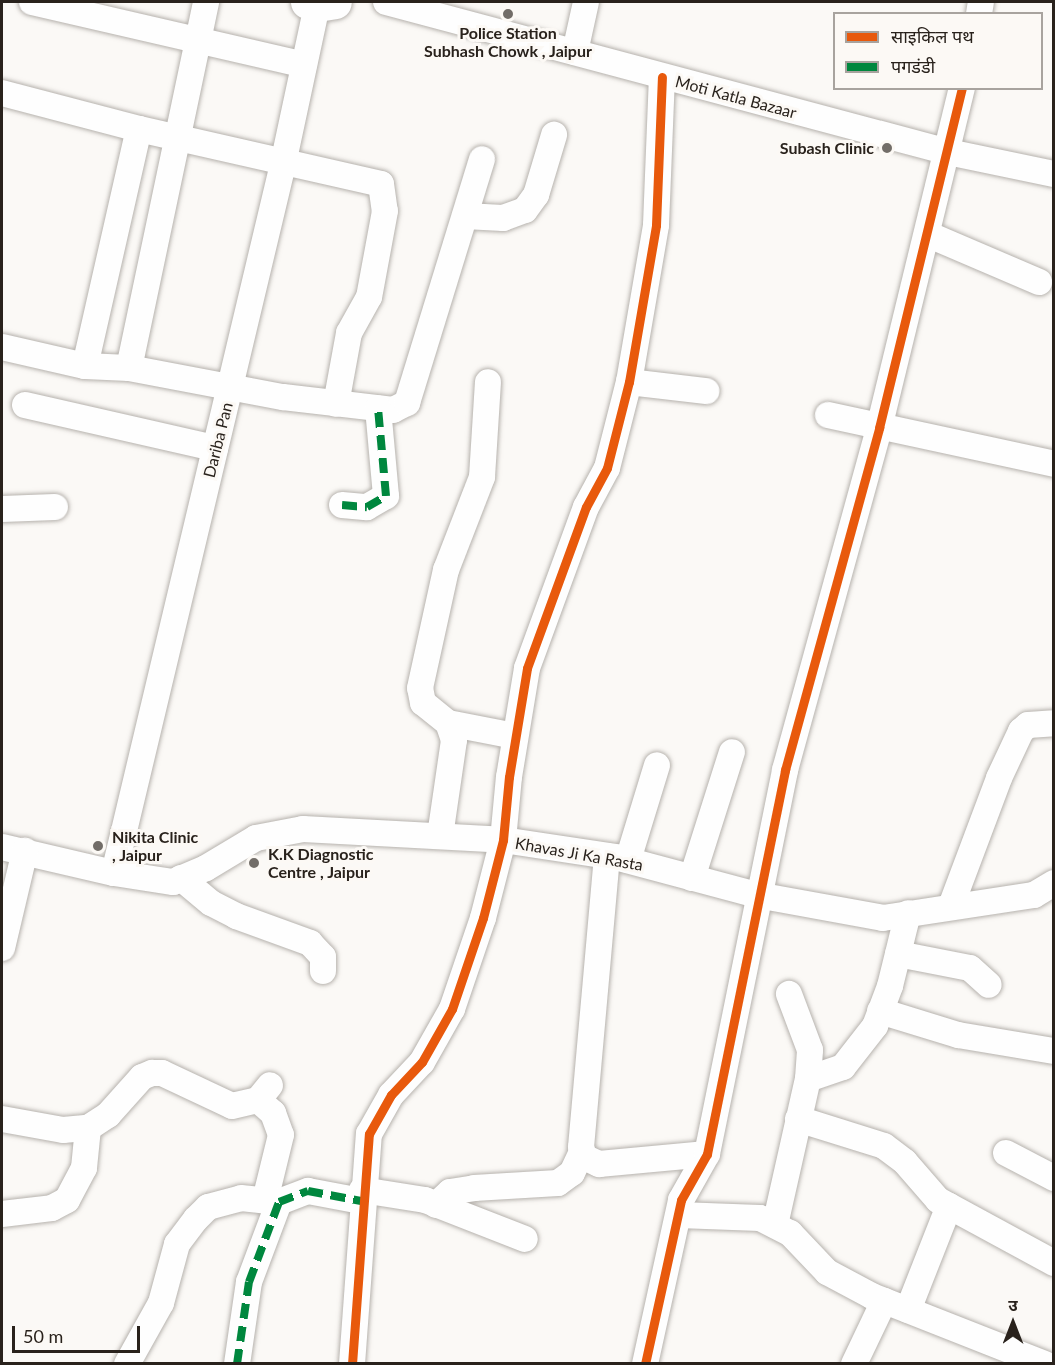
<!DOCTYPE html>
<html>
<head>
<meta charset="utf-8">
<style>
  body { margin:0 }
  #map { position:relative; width:1055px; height:1365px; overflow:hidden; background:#fbf9f6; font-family:Lato,"Noto Sans Devanagari",sans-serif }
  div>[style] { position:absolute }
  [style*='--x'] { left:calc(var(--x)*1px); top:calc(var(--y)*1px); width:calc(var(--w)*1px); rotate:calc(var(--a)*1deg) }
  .roads { filter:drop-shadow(0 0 2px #b6b2ad) drop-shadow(0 0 2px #b6b2ad) }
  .minor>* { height:26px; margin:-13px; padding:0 13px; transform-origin:13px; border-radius:13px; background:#fefefe }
  .major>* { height:33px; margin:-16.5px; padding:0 16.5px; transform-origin:16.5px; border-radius:16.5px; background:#fefefe }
  .quiet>* { height:8px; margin-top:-4px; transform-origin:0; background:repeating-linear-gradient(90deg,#00873e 0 15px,transparent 0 23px) }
  .cycleway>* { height:9px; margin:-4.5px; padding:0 4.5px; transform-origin:4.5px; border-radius:4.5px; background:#e8590c }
  .dots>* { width:16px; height:16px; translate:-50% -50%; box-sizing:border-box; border:3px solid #fcf9f5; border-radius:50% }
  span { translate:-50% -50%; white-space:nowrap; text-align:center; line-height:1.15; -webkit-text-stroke:6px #fcf9f5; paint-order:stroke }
  .poi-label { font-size:16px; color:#29221c; font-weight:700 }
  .right { translate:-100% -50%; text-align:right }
  .left { translate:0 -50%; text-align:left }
  .street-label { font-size:16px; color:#29221c }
  .frame { position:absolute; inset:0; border:3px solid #29221c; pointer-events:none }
  .legend { position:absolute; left:833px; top:12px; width:210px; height:78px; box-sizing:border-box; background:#fcf9f5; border:2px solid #a8a39e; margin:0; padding:8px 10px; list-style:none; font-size:18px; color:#29221c }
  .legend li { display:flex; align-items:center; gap:12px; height:30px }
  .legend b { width:30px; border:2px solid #a8a39e }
  .north { position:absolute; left:983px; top:1293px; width:60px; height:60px; -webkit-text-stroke:4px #fcf9f5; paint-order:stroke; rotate:0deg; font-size:16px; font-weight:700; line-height:24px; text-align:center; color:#29221c }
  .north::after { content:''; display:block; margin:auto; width:21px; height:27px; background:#29221c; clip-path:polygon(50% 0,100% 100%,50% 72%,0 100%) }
  .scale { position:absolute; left:12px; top:1326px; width:128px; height:27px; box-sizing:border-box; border:3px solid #29221c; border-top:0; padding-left:8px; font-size:18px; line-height:21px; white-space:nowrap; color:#29221c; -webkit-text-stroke:4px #fcf9f5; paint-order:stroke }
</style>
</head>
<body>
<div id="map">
  <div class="roads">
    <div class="minor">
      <i style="--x:32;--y:2;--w:279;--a:13"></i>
      <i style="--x:386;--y:2;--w:582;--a:14.94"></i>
      <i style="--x:948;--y:152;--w:108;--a:11.7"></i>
      <i style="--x:979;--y:14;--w:12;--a:-81"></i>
      <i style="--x:575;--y:52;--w:51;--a:-77.6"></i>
      <i style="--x:2;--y:93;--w:142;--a:14.7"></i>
      <i style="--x:465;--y:216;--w:38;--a:3"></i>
      <i style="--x:503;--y:218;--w:23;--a:-20"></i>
      <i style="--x:525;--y:210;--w:19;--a:-54"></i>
      <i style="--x:536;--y:195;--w:63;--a:-73.3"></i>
      <i style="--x:927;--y:234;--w:122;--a:23.2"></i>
      <i style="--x:2;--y:347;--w:85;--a:12.9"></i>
      <i style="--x:85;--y:366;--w:44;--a:2.6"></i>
      <i style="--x:129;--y:368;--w:374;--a:-78.1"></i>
      <i style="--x:85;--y:366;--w:243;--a:-77.2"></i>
      <i style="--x:139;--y:129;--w:248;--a:12.8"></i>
      <i style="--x:381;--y:184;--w:27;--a:82"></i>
      <i style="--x:385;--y:211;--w:87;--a:100.5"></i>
      <i style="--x:369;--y:297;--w:41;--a:119.1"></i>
      <i style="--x:349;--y:333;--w:72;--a:100.4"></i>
      <i style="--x:129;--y:368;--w:157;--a:10.7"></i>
      <i style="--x:283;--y:397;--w:111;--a:6.7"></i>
      <i style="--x:393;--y:410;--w:16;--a:-27"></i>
      <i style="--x:407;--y:403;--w:255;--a:-72.9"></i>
      <i style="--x:629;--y:382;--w:78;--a:6.7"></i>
      <i style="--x:25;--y:405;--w:195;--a:12.8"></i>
      <i style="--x:828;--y:415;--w:231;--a:12.2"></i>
      <i style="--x:342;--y:505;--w:25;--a:5"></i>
      <i style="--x:367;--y:507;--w:22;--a:-30"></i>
      <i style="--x:386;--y:496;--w:88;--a:-95.2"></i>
      <i style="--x:2;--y:509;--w:53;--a:-2.2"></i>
      <i style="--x:448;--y:723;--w:68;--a:11"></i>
      <i style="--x:440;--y:836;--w:97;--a:-81.7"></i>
      <i style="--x:454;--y:740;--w:18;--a:-109"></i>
      <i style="--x:448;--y:723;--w:32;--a:-141"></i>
      <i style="--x:423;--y:703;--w:15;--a:-101"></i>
      <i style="--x:420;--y:688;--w:121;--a:-77.6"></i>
      <i style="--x:446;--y:570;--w:100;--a:-68.8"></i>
      <i style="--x:482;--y:477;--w:95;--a:-86.4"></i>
      <i style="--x:2;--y:847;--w:115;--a:13.1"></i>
      <i style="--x:114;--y:873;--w:60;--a:8.7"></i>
      <i style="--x:173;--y:882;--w:36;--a:-23"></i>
      <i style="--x:206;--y:868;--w:58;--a:-31"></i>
      <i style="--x:256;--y:838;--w:48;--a:-10.8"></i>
      <i style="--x:303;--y:829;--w:200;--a:3.1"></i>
      <i style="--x:503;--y:840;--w:113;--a:8.6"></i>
      <i style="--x:615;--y:857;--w:147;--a:15"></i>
      <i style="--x:757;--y:895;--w:128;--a:10.3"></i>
      <i style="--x:883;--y:918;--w:153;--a:-8.7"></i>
      <i style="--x:1034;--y:895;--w:23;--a:-31"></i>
      <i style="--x:607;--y:856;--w:292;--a:95.1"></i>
      <i style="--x:581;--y:1147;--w:10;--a:73"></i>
      <i style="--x:584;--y:1157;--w:17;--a:25"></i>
      <i style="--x:599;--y:1164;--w:108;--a:-5.3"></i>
      <i style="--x:628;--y:860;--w:99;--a:-73"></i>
      <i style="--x:114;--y:873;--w:729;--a:-76.59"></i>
      <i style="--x:283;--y:164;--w:163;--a:-77.9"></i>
      <i style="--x:181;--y:878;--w:39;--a:40"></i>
      <i style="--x:211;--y:903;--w:28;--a:27"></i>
      <i style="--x:236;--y:916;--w:79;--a:20"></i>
      <i style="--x:310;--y:943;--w:19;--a:47"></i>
      <i style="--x:323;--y:957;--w:14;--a:90"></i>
      <i style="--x:692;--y:878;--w:132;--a:-72.4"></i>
      <i style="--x:951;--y:906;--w:137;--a:-69.4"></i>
      <i style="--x:999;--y:778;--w:52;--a:-64.9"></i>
      <i style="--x:1021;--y:731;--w:9;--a:-41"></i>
      <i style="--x:1028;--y:725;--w:26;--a:-4"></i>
      <i style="--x:2;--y:948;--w:100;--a:-76.7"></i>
      <i style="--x:898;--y:954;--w:73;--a:11"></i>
      <i style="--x:970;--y:968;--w:25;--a:42"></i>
      <i style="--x:880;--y:1011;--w:82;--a:17.1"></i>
      <i style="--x:958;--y:1035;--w:97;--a:9.5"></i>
      <i style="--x:808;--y:1079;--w:37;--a:-19"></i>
      <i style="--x:843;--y:1067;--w:52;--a:-52"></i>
      <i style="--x:875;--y:1026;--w:43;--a:-69.4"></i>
      <i style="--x:890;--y:986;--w:75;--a:-76.1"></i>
      <i style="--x:258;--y:1100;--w:20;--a:41"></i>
      <i style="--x:273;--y:1113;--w:23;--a:70"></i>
      <i style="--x:281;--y:1135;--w:67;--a:103.8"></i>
      <i style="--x:2;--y:1119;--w:62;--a:10.2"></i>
      <i style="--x:63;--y:1130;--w:25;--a:-5"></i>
      <i style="--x:88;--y:1128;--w:24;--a:-33"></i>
      <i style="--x:108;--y:1115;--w:51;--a:-48.2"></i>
      <i style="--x:142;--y:1077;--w:11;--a:-22"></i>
      <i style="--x:152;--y:1073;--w:10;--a:0"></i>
      <i style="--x:162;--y:1073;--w:77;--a:25.2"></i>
      <i style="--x:232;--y:1106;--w:27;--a:-13"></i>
      <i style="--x:258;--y:1100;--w:19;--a:-51"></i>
      <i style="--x:798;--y:1119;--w:90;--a:17.4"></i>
      <i style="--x:884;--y:1146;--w:26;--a:37"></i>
      <i style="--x:905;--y:1162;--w:50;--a:49"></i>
      <i style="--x:938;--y:1200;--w:132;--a:28.5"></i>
      <i style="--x:1006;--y:1153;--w:54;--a:27.5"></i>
      <i style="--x:362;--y:1190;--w:64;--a:9"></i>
      <i style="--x:425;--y:1200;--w:107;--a:21.3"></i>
      <i style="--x:436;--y:1205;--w:19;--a:-43"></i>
      <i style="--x:450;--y:1192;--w:24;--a:-9"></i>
      <i style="--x:474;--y:1188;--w:84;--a:-3.4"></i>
      <i style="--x:558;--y:1183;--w:17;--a:-36"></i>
      <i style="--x:572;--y:1173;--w:23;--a:-65"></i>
      <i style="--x:2;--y:1214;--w:50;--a:-6.8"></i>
      <i style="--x:52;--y:1208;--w:17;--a:-28"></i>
      <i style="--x:67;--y:1200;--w:36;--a:-62"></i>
      <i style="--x:84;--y:1168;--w:40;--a:-84.3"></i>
      <i style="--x:679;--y:1215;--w:81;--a:2.1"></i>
      <i style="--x:760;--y:1218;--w:34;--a:27"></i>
      <i style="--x:790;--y:1233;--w:54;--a:46.5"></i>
      <i style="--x:827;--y:1272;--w:51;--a:28.1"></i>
      <i style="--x:872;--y:1296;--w:186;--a:21.5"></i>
      <i style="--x:775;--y:1225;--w:150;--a:-77.3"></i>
      <i style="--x:808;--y:1079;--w:29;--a:-86"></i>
      <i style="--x:810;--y:1050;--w:60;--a:-110.6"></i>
      <i style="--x:908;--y:1310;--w:112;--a:-68.5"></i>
      <i style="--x:127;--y:1364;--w:70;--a:-60.9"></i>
      <i style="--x:161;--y:1303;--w:61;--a:-74.8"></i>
      <i style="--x:177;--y:1244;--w:31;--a:-53"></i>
      <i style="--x:196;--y:1219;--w:17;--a:-45"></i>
      <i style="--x:208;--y:1207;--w:34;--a:-15"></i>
      <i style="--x:241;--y:1198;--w:38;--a:6"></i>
      <i style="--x:237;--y:1364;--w:83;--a:-81.7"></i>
      <i style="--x:249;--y:1282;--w:85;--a:-69.4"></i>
      <i style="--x:279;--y:1202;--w:31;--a:-21"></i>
      <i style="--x:308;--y:1191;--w:54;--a:10.7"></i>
      <i style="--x:352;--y:1364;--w:231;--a:-85.8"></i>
      <i style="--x:369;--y:1134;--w:45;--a:-60.6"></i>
      <i style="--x:391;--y:1095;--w:45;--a:-46.8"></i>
      <i style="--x:422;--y:1062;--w:61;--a:-60.5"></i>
      <i style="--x:452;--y:1009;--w:96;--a:-71.2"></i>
      <i style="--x:483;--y:918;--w:81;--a:-75.6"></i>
      <i style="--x:503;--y:840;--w:63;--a:-84.6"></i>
      <i style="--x:509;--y:777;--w:110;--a:-80.6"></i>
      <i style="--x:527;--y:668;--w:171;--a:-69.9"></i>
      <i style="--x:586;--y:507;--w:44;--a:-61.7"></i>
      <i style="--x:607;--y:468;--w:89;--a:-75.7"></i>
      <i style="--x:629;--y:382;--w:159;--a:-80.2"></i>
      <i style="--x:656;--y:225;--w:148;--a:-87.7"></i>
      <i style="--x:645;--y:1364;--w:168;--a:-77.6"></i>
      <i style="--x:681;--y:1200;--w:53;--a:-60.5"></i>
      <i style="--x:707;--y:1154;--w:392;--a:-78.5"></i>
      <i style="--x:785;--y:770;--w:355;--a:-74.6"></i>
      <i style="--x:879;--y:428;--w:350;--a:-76.3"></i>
      <i style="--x:854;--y:1364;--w:70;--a:-64.5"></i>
    </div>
    <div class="major">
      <i style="--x:307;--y:2;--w:10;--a:17"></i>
      <i style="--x:317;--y:5;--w:18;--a:-9"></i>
    </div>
  </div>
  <div class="quiet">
    <i style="--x:342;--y:505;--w:25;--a:5"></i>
    <i style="--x:367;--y:507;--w:22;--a:-30"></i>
    <i style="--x:386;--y:496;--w:88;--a:-95.2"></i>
    <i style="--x:237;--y:1364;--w:83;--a:-81.7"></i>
    <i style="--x:249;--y:1282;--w:85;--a:-69.4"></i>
    <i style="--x:279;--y:1202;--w:31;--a:-21"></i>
    <i style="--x:308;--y:1191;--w:54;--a:10.7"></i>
  </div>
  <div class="cycleway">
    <i style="--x:352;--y:1364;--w:231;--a:-85.8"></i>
    <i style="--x:369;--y:1134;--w:45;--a:-60.6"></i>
    <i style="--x:391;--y:1095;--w:45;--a:-46.8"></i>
    <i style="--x:422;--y:1062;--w:61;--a:-60.5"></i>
    <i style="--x:452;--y:1009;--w:96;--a:-71.2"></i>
    <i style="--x:483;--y:918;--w:81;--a:-75.6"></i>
    <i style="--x:503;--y:840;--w:63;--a:-84.6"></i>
    <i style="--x:509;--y:777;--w:110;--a:-80.6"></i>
    <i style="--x:527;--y:668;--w:171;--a:-69.9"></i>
    <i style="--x:586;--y:507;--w:44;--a:-61.7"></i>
    <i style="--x:607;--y:468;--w:89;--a:-75.7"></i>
    <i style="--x:629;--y:382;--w:159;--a:-80.2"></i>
    <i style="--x:656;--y:225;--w:148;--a:-87.7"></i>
    <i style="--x:645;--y:1364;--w:168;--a:-77.6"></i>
    <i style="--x:681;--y:1200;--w:53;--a:-60.5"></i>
    <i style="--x:707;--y:1154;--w:392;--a:-78.5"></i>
    <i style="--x:785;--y:770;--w:355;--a:-74.6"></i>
    <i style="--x:879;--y:428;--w:350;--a:-76.3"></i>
  </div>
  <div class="dots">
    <i style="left:508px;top:14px;background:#726d68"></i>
    <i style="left:887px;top:148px;background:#726d68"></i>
    <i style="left:98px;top:846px;background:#726d68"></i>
    <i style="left:254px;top:863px;background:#726d68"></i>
  </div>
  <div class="poi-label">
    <span style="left:508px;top:42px">Police Station<br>Subhash Chowk , Jaipur</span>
    <span class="right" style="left:874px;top:148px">Subash Clinic</span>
    <span class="left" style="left:112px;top:846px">Nikita Clinic<br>, Jaipur</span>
    <span class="left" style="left:268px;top:863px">K.K Diagnostic<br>Centre , Jaipur</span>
  </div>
  <div class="street-label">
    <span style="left:736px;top:97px;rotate:15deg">Moti Katla Bazaar</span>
    <span style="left:218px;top:440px;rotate:-76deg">Dariba Pan</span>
    <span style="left:579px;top:854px;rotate:10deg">Khavas Ji Ka Rasta</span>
  </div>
  <div class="frame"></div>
  <ul class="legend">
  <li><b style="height:8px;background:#e8590c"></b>साइकिल पथ</li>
  <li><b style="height:8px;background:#00873e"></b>पगडंडी</li>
  </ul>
  <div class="north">उ</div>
  <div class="scale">50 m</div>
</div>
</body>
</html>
